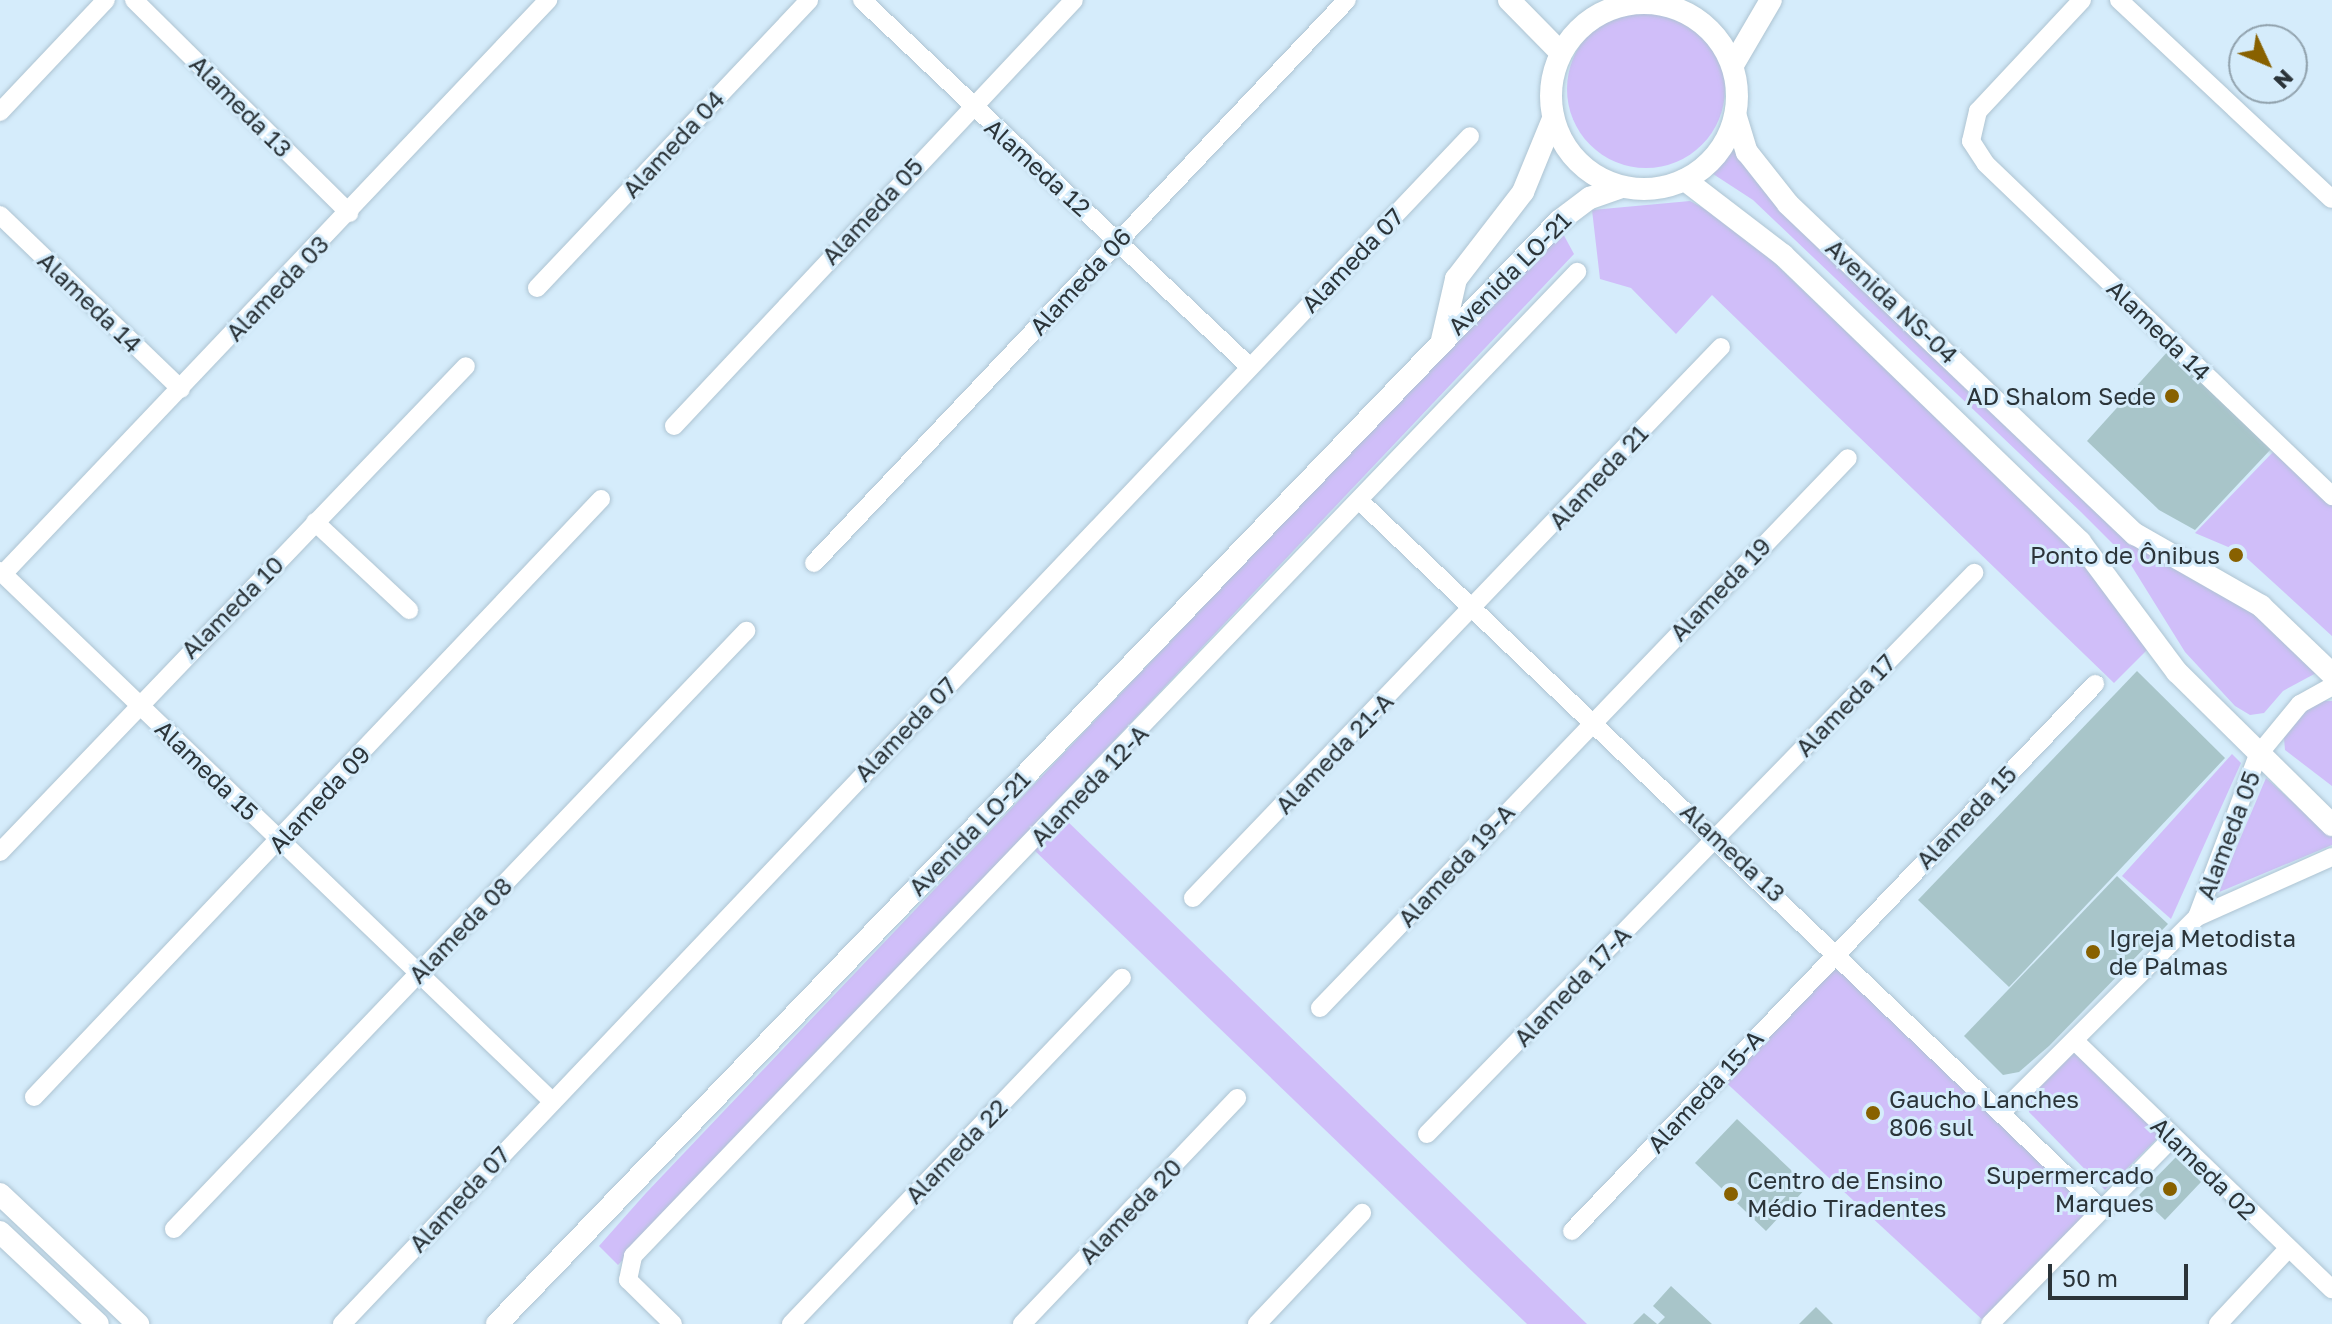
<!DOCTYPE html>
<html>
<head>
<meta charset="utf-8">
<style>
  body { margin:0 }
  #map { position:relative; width:2332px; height:1324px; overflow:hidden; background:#d5ecfb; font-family:"Golos Text",sans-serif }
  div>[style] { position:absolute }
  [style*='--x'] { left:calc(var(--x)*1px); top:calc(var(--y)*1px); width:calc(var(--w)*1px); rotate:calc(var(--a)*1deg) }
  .green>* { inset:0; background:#d0bef9 }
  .round { border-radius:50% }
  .building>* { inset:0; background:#a8c5c9 }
  .roads { filter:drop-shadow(0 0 2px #aec4d2) drop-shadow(0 0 2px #aec4d2) }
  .minor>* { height:18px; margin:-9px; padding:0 9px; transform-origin:9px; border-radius:9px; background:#fff }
  .tertiary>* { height:22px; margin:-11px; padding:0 11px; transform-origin:11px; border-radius:11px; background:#fff }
  .tertiary>.ring { margin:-11px; padding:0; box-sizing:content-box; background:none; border:22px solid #fff; border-radius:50% }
  .dots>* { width:22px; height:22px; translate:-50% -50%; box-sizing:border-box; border:4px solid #d5ecfb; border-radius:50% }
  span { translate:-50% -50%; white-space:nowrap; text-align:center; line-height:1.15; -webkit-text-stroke:6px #d5ecfb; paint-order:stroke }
  .street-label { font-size:24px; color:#2b3439 }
  .poi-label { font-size:24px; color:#2b3439 }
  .right { translate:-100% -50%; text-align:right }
  .left { translate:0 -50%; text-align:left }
  .north { position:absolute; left:2228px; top:24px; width:80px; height:80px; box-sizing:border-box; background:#d5ecfb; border:2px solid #91a2ad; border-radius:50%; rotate:134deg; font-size:22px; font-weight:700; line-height:32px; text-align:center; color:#2b3439 }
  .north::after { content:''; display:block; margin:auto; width:28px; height:36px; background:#886100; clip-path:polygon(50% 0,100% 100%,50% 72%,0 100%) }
  .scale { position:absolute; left:2048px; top:1264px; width:140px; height:36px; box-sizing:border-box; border:4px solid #2b3439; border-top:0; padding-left:10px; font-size:24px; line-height:28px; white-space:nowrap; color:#2b3439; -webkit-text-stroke:6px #d5ecfb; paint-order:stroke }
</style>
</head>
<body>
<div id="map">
  <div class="green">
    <i class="round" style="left:1567px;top:10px;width:158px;height:158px"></i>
    <i style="clip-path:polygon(1735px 140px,2122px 531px,2253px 611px,2318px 672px,2283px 691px,2264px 713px,2250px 715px,2235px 706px,2185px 652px,2126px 557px,2081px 512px,1753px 200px,1707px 170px)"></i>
    <i style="clip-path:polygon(1690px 201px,1735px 225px,2089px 564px,2147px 650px,2114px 683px,1712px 295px,1676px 334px,1631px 288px,1600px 279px,1592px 210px)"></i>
    <i style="clip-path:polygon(1561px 230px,1574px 254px,618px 1265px,599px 1246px,646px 1193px)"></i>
    <i style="clip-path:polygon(2273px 452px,2332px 505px,2332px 636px,2240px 552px,2195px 533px)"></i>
    <i style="clip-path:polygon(2314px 701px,2332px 701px,2332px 786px,2285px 750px,2284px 738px)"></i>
    <i style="clip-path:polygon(2232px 754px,2241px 763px,2171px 919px,2122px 876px)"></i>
    <i style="clip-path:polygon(2266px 778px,2332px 837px,2332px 845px,2217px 893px)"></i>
    <i style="clip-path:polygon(1064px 818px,1587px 1324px,1527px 1324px,1033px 849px)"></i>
    <i style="clip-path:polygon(1838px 952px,2097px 1207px,1987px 1324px,1720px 1077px)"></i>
    <i style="clip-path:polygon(2076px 1049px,2162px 1134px,2105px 1190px,2029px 1112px,2028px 1096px)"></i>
  </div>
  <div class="building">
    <i style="clip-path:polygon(2169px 350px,2271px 449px,2195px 530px,2159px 510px,2087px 441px)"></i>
    <i style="clip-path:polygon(2137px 671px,2225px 758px,2009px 987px,1918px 900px)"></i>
    <i style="clip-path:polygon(2117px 876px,2168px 924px,2049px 1046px,2019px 1072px,2003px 1075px,1964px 1036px)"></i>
    <i style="clip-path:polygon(1737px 1119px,1808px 1186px,1766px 1231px,1695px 1163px)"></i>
    <i style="clip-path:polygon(2176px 1157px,2201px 1182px,2165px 1220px,2139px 1195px)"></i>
    <i style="clip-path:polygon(1671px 1286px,1712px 1324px,1658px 1324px,1665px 1317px,1653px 1306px)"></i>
    <i style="clip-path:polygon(1816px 1307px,1833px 1324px,1799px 1324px)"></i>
    <i style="clip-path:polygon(1644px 1313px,1657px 1324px,1633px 1324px)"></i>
  </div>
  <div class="roads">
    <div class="minor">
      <i style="--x:134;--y:0;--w:303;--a:44.7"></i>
      <i style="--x:862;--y:0;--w:534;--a:43.41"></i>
      <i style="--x:2082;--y:0;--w:152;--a:133.1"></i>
      <i style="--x:1978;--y:111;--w:31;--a:103"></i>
      <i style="--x:1971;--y:141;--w:27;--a:57"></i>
      <i style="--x:1986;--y:164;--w:480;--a:43.8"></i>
      <i style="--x:2119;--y:0;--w:291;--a:43.1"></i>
      <i style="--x:0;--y:112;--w:154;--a:-46.6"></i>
      <i style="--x:0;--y:215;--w:251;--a:43.9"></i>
      <i style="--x:537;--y:288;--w:396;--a:-46.6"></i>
      <i style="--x:674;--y:426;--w:584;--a:-46.8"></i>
      <i style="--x:1362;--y:503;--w:1019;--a:43.69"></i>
      <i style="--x:315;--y:522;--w:129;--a:43.1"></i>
      <i style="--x:814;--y:563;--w:775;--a:-46.57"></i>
      <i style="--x:0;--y:571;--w:765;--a:43.84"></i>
      <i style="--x:3;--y:574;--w:792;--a:-46.48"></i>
      <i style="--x:0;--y:852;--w:673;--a:-46.2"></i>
      <i style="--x:1193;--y:898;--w:763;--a:-46.22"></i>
      <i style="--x:2197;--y:917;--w:148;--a:-24"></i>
      <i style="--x:1320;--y:1008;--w:762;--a:-46.17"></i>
      <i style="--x:2078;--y:1044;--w:353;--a:44"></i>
      <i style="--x:34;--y:1097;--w:824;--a:-46.52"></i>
      <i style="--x:2004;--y:1110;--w:273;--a:-45"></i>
      <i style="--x:2197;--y:917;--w:173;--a:-69.4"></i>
      <i style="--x:2258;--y:755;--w:66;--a:-50.5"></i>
      <i style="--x:2300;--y:704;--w:37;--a:-29"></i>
      <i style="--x:1427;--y:1134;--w:784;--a:-45.72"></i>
      <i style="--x:174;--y:1229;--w:828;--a:-46.27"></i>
      <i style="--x:1572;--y:1231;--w:757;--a:-46.28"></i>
      <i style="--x:342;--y:1324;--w:1638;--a:-46.48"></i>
      <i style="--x:673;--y:1324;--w:63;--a:-135.6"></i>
      <i style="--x:628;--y:1280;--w:25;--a:-78"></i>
      <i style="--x:633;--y:1256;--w:1364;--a:-46.19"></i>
      <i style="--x:791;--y:1324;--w:479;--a:-46.3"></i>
      <i style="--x:1022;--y:1324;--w:312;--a:-46.4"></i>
      <i style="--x:1257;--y:1324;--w:153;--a:-46.6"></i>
      <i style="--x:1990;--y:1324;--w:260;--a:-45.6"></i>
      <i style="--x:2218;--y:1324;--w:103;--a:-47"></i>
    </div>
    <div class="tertiary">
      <i style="--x:1509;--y:0;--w:74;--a:45.5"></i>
      <i class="ring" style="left:1551px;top:3px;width:164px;height:164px"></i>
      <i style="--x:1733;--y:65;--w:75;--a:-59.7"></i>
      <i style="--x:1736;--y:117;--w:37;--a:73"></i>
      <i style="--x:1747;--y:152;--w:66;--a:51.7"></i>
      <i style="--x:1788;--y:204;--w:479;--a:43.6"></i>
      <i style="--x:2135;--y:534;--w:145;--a:29.7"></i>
      <i style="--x:2261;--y:606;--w:98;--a:43.8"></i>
      <i style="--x:1685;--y:180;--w:123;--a:37.4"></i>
      <i style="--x:1783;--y:255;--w:413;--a:44"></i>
      <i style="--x:2080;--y:542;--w:162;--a:53.3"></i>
      <i style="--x:2177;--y:672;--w:218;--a:44.6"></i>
      <i style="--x:1442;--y:340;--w:63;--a:-77.1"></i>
      <i style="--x:1456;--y:279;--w:110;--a:-52.4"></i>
      <i style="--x:1523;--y:192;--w:79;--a:-67.7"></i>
      <i style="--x:0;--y:1194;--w:190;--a:43.3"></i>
      <i style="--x:0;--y:1232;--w:134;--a:43.2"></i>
      <i style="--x:497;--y:1324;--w:1531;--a:-46.08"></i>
      <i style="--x:1559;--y:221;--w:39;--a:-37"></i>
      <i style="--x:1590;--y:198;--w:34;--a:-19"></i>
    </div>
  </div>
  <div class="dots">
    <i style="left:2172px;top:396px;background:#886100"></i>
    <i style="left:2236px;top:555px;background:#886100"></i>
    <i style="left:2093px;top:952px;background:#886100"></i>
    <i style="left:1873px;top:1113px;background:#886100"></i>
    <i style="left:2170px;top:1189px;background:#886100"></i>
    <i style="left:1731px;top:1194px;background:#886100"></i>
  </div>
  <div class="street-label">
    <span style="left:241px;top:106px;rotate:45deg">Alameda 13</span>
    <span style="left:673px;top:144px;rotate:-47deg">Alameda 04</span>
    <span style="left:1038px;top:167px;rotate:42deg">Alameda 12</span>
    <span style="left:872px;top:211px;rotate:-47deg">Alameda 05</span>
    <span style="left:1352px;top:260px;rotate:-46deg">Alameda 07</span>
    <span style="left:1509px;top:273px;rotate:-45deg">Avenida LO-21</span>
    <span style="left:1080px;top:281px;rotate:-47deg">Alameda 06</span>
    <span style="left:277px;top:288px;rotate:-46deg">Alameda 03</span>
    <span style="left:1892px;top:301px;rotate:43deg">Avenida NS-04</span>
    <span style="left:90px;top:302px;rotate:44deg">Alameda 14</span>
    <span style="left:2159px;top:330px;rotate:44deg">Alameda 14</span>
    <span style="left:1598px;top:477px;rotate:-47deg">Alameda 21</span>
    <span style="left:1720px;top:589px;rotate:-46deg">Alameda 19</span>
    <span style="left:232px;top:607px;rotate:-45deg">Alameda 10</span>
    <span style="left:1845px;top:705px;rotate:-46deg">Alameda 17</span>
    <span style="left:905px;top:729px;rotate:-46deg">Alameda 07</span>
    <span style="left:1334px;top:753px;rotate:-46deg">Alameda 21-A</span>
    <span style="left:207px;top:770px;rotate:44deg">Alameda 15</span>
    <span style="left:1089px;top:785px;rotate:-46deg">Alameda 12-A</span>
    <span style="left:319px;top:799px;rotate:-47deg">Alameda 09</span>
    <span style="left:1966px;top:817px;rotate:-46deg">Alameda 15</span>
    <span style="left:969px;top:833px;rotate:-46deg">Avenida LO-21</span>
    <span style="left:2228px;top:835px;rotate:-69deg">Alameda 05</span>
    <span style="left:1733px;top:852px;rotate:43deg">Alameda 13</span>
    <span style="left:1456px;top:865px;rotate:-47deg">Alameda 19-A</span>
    <span style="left:460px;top:930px;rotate:-46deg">Alameda 08</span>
    <span style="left:1572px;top:986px;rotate:-46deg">Alameda 17-A</span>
    <span style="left:1705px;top:1091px;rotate:-47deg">Alameda 15-A</span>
    <span style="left:956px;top:1151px;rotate:-46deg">Alameda 22</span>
    <span style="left:2204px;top:1168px;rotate:44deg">Alameda 02</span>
    <span style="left:459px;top:1199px;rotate:-47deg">Alameda 07</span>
    <span style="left:1130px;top:1211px;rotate:-46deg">Alameda 20</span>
  </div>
  <div class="poi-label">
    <span class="right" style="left:2156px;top:396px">AD Shalom Sede</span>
    <span class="right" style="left:2220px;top:555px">Ponto de Ônibus</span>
    <span class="left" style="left:2109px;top:952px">Igreja Metodista<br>de Palmas</span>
    <span class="left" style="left:1889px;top:1113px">Gaucho Lanches<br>806 sul</span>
    <span class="right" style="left:2154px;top:1189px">Supermercado<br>Marques</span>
    <span class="left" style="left:1747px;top:1194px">Centro de Ensino<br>Médio Tiradentes</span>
  </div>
  <div class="north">N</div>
  <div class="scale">50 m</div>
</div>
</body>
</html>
